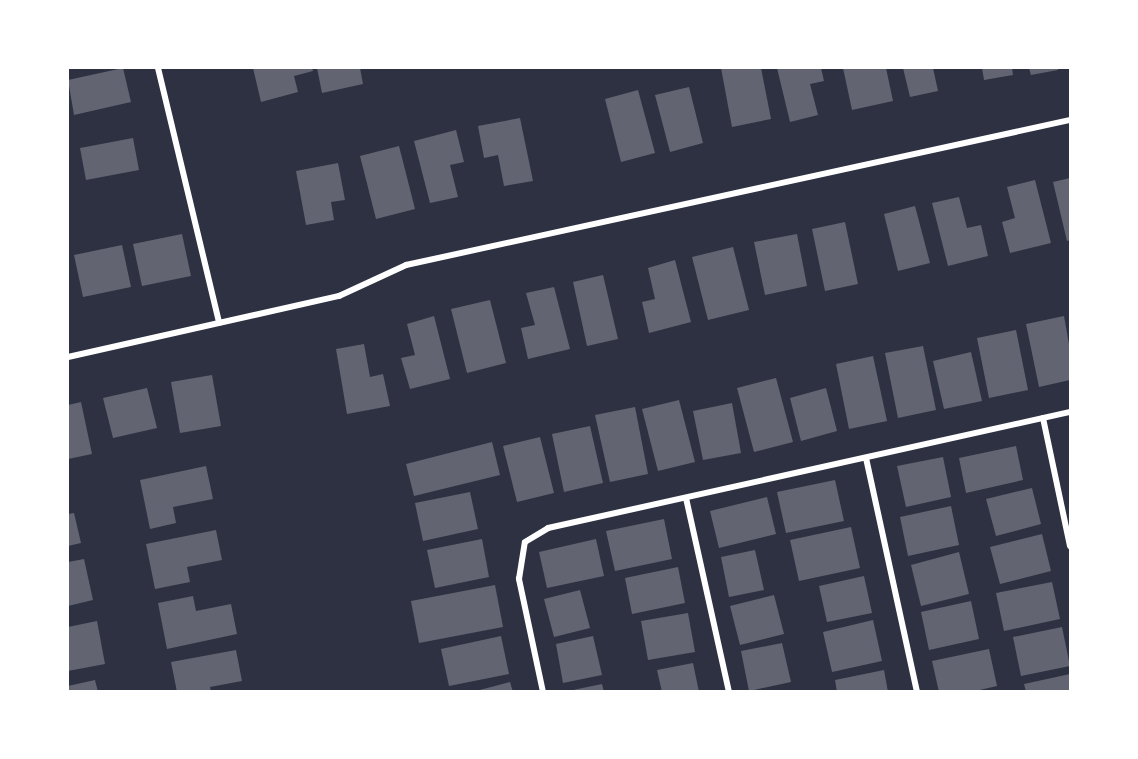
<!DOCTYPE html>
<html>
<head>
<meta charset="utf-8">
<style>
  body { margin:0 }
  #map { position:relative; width:1138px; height:759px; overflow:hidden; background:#2d3142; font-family:Arial,sans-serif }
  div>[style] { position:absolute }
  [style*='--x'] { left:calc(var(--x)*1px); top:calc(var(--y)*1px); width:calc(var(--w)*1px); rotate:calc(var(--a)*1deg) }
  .building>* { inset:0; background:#626471 }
  .minor>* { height:6px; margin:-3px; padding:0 3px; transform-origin:3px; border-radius:3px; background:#fff }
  span { translate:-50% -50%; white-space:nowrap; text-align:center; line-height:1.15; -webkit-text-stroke:6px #fff; paint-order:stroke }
  .frame { position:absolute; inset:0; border:69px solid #fff; pointer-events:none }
</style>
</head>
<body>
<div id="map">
  <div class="building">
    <i style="clip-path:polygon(123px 68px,131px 102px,74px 115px,68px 80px)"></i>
    <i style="clip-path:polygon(253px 68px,312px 68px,313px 71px,294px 76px,298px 92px,261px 102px)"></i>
    <i style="clip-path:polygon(317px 68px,360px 68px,363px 84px,322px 93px)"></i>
    <i style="clip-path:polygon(721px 68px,761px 68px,771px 119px,732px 127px)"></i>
    <i style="clip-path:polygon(777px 68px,821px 68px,824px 81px,810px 84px,818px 115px,790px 122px)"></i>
    <i style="clip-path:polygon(843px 68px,886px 68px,893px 101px,852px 110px)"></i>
    <i style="clip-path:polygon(903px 68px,933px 68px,938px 91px,910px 97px)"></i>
    <i style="clip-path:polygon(982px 68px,1012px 68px,1013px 75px,984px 80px)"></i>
    <i style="clip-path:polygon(1029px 68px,1058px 68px,1058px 70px,1031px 75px)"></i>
    <i style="clip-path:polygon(689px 87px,703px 143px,670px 152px,655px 95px)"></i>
    <i style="clip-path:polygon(638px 90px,655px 153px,621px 162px,605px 99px)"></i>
    <i style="clip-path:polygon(520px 118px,533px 181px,504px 186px,498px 155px,484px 158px,478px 126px)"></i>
    <i style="clip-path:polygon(456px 130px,464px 162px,450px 165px,458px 197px,430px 203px,414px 141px)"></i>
    <i style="clip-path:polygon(133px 138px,139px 170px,86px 180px,80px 148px)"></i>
    <i style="clip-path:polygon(399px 146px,415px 209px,376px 219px,360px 156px)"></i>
    <i style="clip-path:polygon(338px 163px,345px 200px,331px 202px,334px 220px,306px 225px,296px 171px)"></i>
    <i style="clip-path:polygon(1070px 178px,1070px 240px,1067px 241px,1053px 182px)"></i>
    <i style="clip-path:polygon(1035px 180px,1051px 243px,1010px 253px,1002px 222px,1015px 218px,1007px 187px)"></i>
    <i style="clip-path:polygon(959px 197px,967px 228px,981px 225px,988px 256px,948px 266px,932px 203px)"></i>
    <i style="clip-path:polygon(915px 206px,930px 263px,898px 271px,884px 214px)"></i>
    <i style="clip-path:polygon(845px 222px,858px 284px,825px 291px,812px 229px)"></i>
    <i style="clip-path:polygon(182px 234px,191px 276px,142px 286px,133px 244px)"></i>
    <i style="clip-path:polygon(797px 234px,807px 286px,765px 295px,754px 242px)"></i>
    <i style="clip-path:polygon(122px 245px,131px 287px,83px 297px,74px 255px)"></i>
    <i style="clip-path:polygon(733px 247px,749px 310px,708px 320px,692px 257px)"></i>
    <i style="clip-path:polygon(675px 260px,691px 322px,649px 333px,642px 302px,655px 299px,648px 268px)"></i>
    <i style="clip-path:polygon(603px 275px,618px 339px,587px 346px,573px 282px)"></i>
    <i style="clip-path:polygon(554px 287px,570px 349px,528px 359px,521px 328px,535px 325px,526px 293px)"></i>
    <i style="clip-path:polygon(490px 300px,506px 363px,467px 373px,451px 309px)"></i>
    <i style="clip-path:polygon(434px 316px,450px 379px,410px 389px,401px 358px,415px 355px,407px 324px)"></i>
    <i style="clip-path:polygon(1064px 316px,1070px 350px,1070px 380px,1039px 387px,1026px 324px)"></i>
    <i style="clip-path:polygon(1016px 330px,1028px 390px,989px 398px,977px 338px)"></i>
    <i style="clip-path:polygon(364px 344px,370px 377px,383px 374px,390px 406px,347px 414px,336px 349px)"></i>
    <i style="clip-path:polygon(923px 346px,936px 410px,898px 418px,885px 353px)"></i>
    <i style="clip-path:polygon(971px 352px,982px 401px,944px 409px,933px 361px)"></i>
    <i style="clip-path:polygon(873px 356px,887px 421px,849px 429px,836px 364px)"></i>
    <i style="clip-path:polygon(212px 375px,221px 426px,180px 433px,171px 382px)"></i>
    <i style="clip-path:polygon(776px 378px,793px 442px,754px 452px,737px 388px)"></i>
    <i style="clip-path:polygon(147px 388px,157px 428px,113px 438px,103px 398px)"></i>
    <i style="clip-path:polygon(826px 388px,837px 431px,801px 441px,790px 398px)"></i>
    <i style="clip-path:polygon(679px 400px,695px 462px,658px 471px,642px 409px)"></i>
    <i style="clip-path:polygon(81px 402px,92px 454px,68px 459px,68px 405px)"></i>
    <i style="clip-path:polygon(732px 403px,741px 453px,703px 460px,693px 411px)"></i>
    <i style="clip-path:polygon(635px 407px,648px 474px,610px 482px,595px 415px)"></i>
    <i style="clip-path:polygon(590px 426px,603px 483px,564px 492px,552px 434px)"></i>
    <i style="clip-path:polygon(540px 437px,554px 493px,517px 502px,503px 446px)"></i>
    <i style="clip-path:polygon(492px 442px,500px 475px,414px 496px,406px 464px)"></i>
    <i style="clip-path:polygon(1016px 446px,1023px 480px,966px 493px,959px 458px)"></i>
    <i style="clip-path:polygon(943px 457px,951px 497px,906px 507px,897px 466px)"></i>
    <i style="clip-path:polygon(206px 466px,213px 499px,173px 507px,176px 523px,150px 529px,140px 480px)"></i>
    <i style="clip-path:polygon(835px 480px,844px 521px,786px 533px,777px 492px)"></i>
    <i style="clip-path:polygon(1032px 488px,1041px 524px,996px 536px,986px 499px)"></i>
    <i style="clip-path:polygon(470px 492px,478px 529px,423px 541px,415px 503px)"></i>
    <i style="clip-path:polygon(767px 497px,776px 534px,719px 548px,710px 511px)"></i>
    <i style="clip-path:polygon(951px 506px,959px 545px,908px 556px,900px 517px)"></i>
    <i style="clip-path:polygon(74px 513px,81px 543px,68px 546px,68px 514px)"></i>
    <i style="clip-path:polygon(664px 519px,672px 559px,615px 571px,606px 531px)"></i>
    <i style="clip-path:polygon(851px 527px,860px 568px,799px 581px,790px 540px)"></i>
    <i style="clip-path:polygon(216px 530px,222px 560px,187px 567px,190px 582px,155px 589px,146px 544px)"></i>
    <i style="clip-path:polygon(1042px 534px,1051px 571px,1000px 584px,990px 547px)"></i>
    <i style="clip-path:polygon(482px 539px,489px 577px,435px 588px,427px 550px)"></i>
    <i style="clip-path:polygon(596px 539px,604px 576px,547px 588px,539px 552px)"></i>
    <i style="clip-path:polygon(755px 550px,764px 590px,729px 597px,721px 557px)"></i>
    <i style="clip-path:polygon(959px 552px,969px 594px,921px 606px,911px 565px)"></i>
    <i style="clip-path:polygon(84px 559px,93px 600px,68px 606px,68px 562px)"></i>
    <i style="clip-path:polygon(678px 567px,685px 603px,632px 614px,625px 578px)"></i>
    <i style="clip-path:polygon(864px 576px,872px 613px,827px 622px,819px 586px)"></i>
    <i style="clip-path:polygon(1052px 582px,1060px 619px,1004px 631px,996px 593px)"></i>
    <i style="clip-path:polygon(495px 585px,503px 627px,419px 643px,411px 601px)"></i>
    <i style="clip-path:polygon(580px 590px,590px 628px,554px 637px,544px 599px)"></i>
    <i style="clip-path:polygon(774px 595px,784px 634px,740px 645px,730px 606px)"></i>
    <i style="clip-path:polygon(193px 596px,196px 611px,231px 604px,237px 634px,167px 649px,158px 603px)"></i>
    <i style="clip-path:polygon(971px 601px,979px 639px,929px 650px,921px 612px)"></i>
    <i style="clip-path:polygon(688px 613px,695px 652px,648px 660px,641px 621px)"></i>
    <i style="clip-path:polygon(873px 620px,882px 661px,832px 672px,823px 632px)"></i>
    <i style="clip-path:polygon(97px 621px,105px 664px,68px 671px,68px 627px)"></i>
    <i style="clip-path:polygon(1062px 627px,1070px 666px,1021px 676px,1013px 637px)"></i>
    <i style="clip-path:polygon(501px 636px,509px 674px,449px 686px,441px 649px)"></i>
    <i style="clip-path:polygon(593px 636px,602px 675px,563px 683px,556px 644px)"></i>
    <i style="clip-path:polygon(782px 643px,791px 682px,749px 691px,741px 651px)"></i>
    <i style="clip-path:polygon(989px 649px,997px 686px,971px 692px,939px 692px,932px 661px)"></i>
    <i style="clip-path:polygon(236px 650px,242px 681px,210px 687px,211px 692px,177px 692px,171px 662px)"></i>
    <i style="clip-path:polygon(693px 663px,699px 692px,662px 692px,657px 670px)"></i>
    <i style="clip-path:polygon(884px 670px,888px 692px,837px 692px,835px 680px)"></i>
    <i style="clip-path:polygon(1070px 674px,1070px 692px,1026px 692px,1024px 684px)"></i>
    <i style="clip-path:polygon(95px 680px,98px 692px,68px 692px,68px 686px)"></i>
    <i style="clip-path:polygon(510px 682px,513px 692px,476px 692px,476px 691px)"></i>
    <i style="clip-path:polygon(602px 684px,604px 692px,573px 692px,573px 690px)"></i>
  </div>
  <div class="minor">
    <i style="--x:158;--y:68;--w:262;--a:76.5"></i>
    <i style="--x:68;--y:357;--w:278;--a:-12.7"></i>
    <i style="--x:339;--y:296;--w:74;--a:-24.8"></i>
    <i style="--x:406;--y:265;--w:680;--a:-12.32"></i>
    <i style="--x:1043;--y:418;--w:131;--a:78.1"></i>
    <i style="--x:866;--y:458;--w:239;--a:77.7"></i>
    <i style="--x:686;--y:498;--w:199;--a:77.5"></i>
    <i style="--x:543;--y:692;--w:116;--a:-102"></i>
    <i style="--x:519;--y:579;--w:37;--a:-81"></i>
    <i style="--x:525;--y:542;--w:27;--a:-31"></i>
    <i style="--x:548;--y:528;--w:535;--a:-12.53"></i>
  </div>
  <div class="frame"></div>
</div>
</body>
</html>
